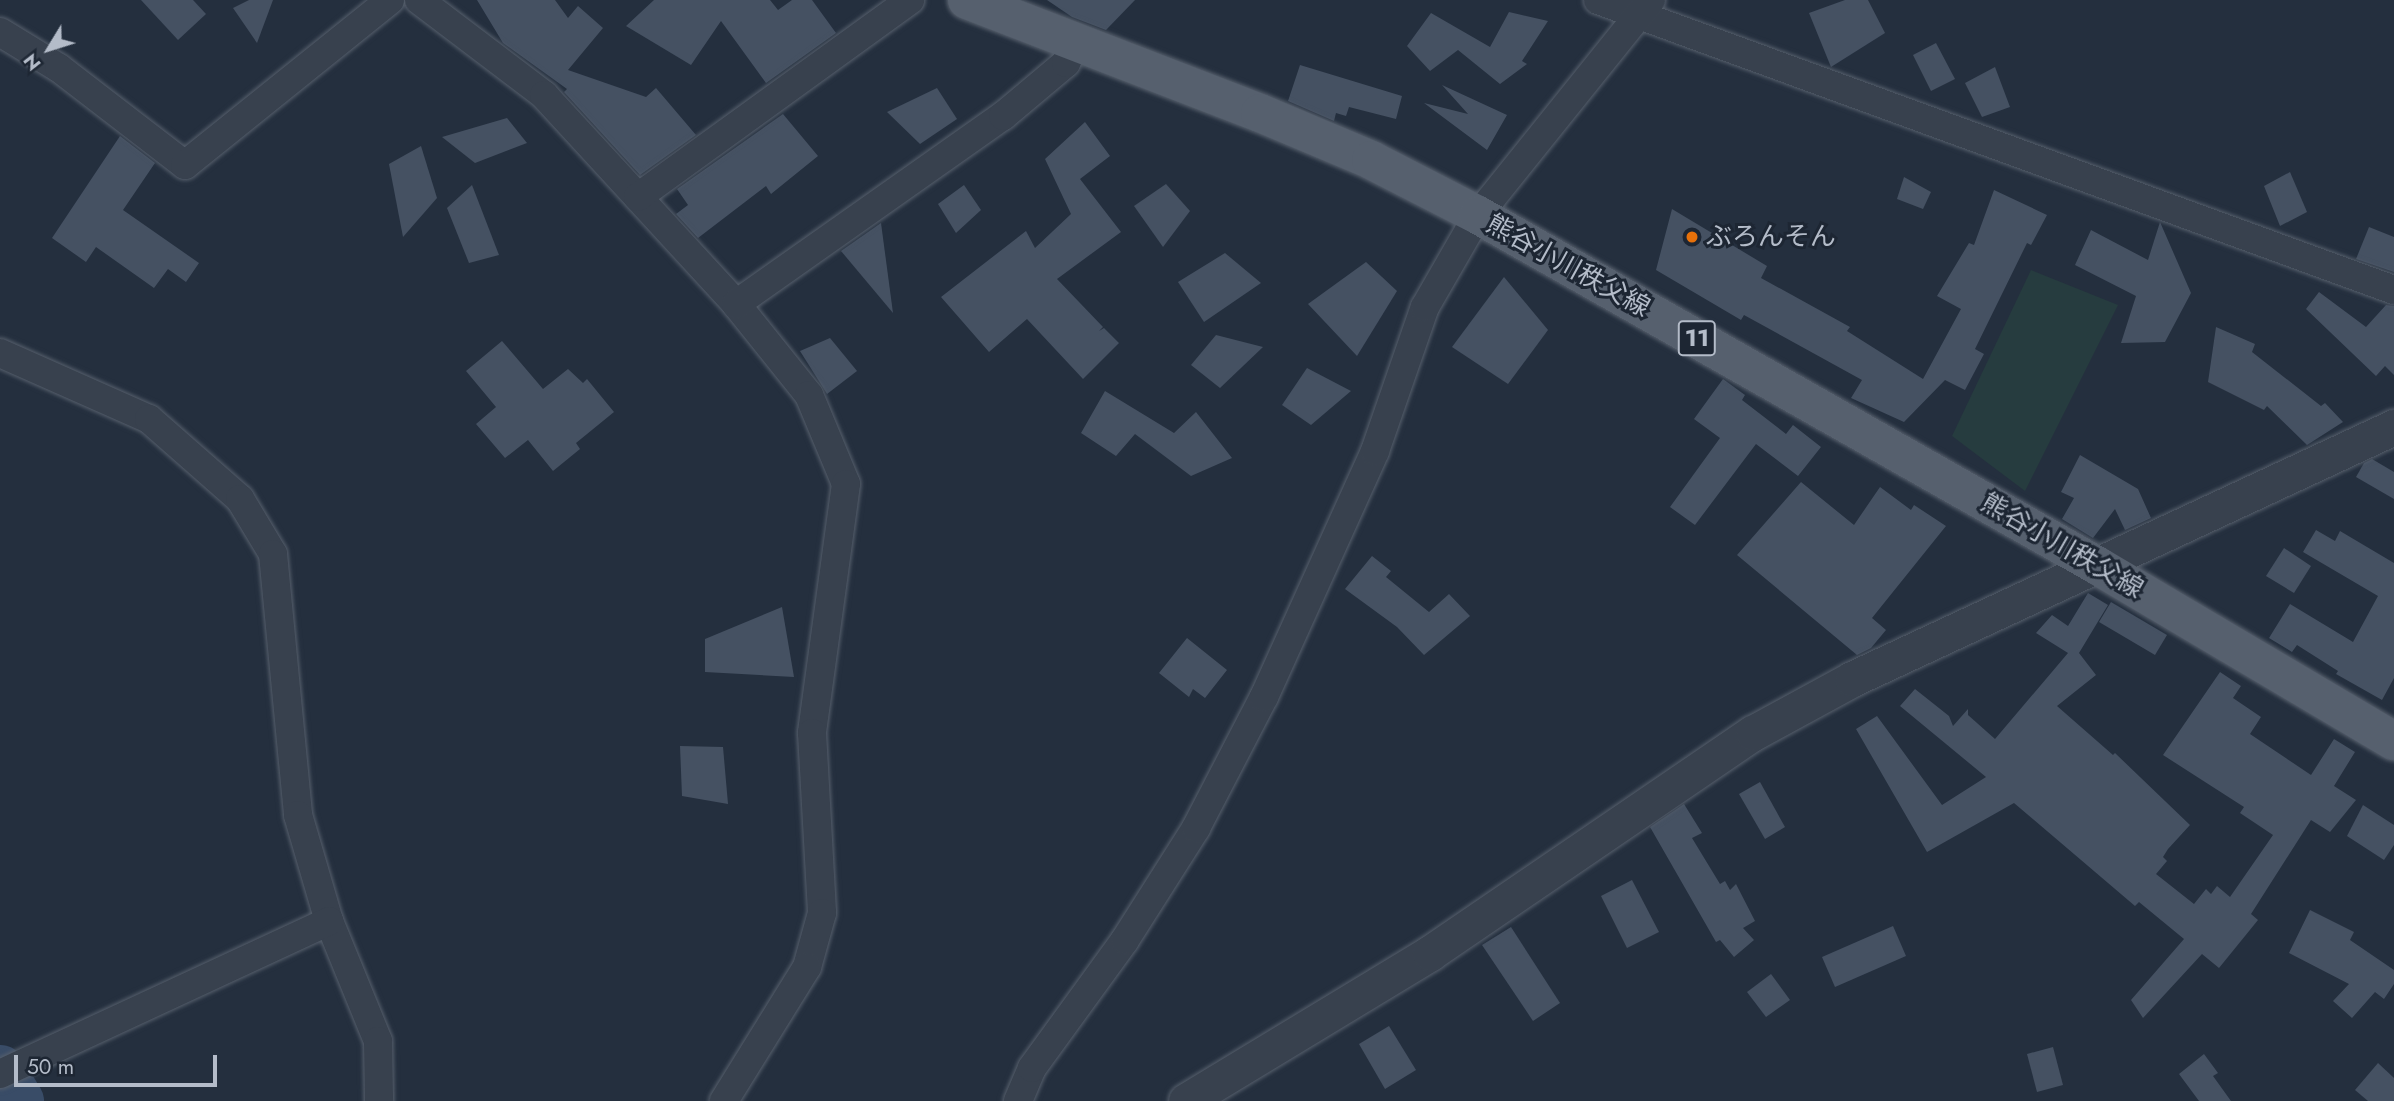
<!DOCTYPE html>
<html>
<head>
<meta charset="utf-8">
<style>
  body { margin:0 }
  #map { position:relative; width:2394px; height:1101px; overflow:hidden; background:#242f3e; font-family:Jost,"Noto Sans JP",sans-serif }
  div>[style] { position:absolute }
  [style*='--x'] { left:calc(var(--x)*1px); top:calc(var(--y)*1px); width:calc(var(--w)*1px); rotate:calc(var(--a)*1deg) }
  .green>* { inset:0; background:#263c3f }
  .river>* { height:49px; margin:-24.5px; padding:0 24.5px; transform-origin:24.5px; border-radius:24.5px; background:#394c67 }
  .building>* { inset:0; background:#455162 }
  .roads { filter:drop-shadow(0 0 2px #565f6c) drop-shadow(0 0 2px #565f6c) }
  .minor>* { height:28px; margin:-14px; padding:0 14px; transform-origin:14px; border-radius:14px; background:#38414e }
  .tertiary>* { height:35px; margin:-17.5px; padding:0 17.5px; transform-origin:17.5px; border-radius:17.5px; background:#38414e }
  .primary>* { height:38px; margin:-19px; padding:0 19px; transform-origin:19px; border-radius:19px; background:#56606e }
  .dots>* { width:19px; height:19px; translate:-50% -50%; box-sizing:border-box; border:4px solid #1d2633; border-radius:50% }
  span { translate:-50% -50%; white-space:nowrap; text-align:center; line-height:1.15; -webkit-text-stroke:6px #1d2633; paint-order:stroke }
  .shield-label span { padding:2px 5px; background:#1d2633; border:2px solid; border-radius:5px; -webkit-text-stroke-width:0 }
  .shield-label { font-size:24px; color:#b4bcc9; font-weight:700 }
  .poi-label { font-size:26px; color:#b4bcc9 }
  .left { translate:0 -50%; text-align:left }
  .street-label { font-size:26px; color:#b4bcc9 }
  .north { position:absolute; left:14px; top:14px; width:70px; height:70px; -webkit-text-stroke:5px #1d2633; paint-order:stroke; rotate:232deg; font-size:19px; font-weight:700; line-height:28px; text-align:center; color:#b4bcc9 }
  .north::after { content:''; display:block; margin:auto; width:24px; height:32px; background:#b4bcc9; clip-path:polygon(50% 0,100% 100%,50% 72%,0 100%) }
  .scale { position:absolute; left:14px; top:1055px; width:203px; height:32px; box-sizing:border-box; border:4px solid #b4bcc9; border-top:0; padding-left:9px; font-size:21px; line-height:24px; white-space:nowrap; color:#b4bcc9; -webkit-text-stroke:5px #1d2633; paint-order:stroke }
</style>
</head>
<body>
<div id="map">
  <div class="green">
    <i style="clip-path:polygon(2031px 270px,2118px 305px,2025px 491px,1952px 436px)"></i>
  </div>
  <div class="river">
    <i style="--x:0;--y:1069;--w:37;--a:59"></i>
  </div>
  <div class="building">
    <i style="clip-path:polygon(141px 0,193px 0,206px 14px,178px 40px)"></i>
    <i style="clip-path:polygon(249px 0,273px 0,257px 43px,233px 8px)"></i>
    <i style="clip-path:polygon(477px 0,555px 0,568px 18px,578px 6px,603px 28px,568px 70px,646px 97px,656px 88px,696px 135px,640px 175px,564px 92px,567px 89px,503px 43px)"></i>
    <i style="clip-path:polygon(654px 0,770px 0,778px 10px,792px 0,812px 0,836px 33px,766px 83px,721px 21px,691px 65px,626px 26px)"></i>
    <i style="clip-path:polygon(1047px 0,1135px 0,1106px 30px,1072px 17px)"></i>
    <i style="clip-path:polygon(1845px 0,1868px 0,1885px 33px,1831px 67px,1809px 13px)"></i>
    <i style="clip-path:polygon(1509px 12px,1548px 21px,1522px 61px,1527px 64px,1500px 84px,1458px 50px,1430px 71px,1407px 46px,1431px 13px,1490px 47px)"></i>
    <i style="clip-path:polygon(1936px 43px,1955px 79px,1931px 91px,1913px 55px)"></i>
    <i style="clip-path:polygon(1300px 65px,1402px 96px,1396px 119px,1349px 107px,1346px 116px,1336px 113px,1334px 121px,1288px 101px)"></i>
    <i style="clip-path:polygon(1995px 67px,2010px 107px,1982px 117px,1965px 83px)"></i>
    <i style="clip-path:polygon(1442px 85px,1507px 115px,1487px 150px,1424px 103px,1468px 114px)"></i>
    <i style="clip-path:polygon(937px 88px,957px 119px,920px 144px,887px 112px)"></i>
    <i style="clip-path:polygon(783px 114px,818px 156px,771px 194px,766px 186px,698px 238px,676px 214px,688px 205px,677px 189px)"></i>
    <i style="clip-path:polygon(507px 118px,527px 143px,475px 163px,442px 137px)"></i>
    <i style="clip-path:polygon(1085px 122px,1110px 156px,1080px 179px,1121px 232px,1057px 279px,1103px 327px,1099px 331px,1104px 328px,1119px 343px,1083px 379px,1027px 319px,989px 352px,941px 297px,1026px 231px,1035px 248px,1071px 214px,1045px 159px)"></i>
    <i style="clip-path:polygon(120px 136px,155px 163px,123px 210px,199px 263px,186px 282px,168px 269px,154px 288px,96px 247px,86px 262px,52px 238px)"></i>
    <i style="clip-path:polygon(421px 146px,437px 198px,403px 237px,389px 164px)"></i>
    <i style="clip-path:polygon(2290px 172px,2307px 212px,2280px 226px,2264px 186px)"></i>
    <i style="clip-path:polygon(1904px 177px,1931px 192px,1923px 209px,1897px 199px)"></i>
    <i style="clip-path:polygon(1166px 184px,1190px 211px,1163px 247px,1134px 206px)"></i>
    <i style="clip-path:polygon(472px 185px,499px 255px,469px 263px,447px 208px)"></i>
    <i style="clip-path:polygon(964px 185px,981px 210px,956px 233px,938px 204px)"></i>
    <i style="clip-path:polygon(1994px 190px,2047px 215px,2031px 245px,2027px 243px,1975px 349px,1984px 354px,1965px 390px,1945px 380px,1904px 422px,1851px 398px,1862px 380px,1744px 315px,1741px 320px,1656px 270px,1672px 209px,1767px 266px,1761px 278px,1850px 327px,1847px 331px,1923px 379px,1961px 309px,1937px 296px,1969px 243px,1974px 245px)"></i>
    <i style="clip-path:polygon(2160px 222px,2191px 293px,2165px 342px,2121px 343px,2136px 296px,2075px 265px,2091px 230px,2148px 260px)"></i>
    <i style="clip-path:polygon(881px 223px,893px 313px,841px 251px)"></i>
    <i style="clip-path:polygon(2369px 227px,2394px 237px,2394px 272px,2356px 259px)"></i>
    <i style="clip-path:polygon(1225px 253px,1261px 283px,1204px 322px,1178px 282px)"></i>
    <i style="clip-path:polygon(1366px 262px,1397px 291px,1357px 356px,1308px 304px)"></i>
    <i style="clip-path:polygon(1504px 277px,1548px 330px,1508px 384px,1452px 347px)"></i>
    <i style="clip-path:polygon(2319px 292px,2366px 327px,2386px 305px,2394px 306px,2394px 375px,2385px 366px,2376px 376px,2306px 309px)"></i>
    <i style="clip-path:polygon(2216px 327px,2255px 344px,2252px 352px,2321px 406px,2325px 403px,2343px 422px,2307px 445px,2267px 406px,2264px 410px,2208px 382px)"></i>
    <i style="clip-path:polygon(1216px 335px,1263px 347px,1220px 388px,1191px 365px)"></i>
    <i style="clip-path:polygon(830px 338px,857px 371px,827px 394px,800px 351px)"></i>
    <i style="clip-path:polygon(502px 341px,543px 389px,568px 369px,583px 383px,587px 379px,614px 412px,576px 443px,580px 449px,553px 471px,528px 440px,505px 458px,476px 424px,496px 407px,466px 371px)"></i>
    <i style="clip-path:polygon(1307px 368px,1351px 391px,1311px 425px,1282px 405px)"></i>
    <i style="clip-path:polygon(1723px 379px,1745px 395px,1742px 400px,1786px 434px,1793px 425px,1821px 447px,1798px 476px,1756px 444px,1695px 525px,1670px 507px,1720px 438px,1694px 419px)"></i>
    <i style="clip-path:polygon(1105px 391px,1174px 433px,1196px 412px,1232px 458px,1191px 476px,1135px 434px,1116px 456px,1081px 433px)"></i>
    <i style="clip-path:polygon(2080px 455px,2138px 489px,2151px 518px,2125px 530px,2115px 509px,2093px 538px,2062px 519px,2074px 498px,2061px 492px)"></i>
    <i style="clip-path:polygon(2372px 459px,2394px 472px,2394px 499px,2356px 477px,2364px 463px)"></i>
    <i style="clip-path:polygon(1801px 482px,1854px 525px,1880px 487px,1911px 510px,1914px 505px,1946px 526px,1872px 618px,1886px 630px,1871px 648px,1857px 655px,1737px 555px)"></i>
    <i style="clip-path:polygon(2316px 530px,2335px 541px,2340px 531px,2394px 563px,2394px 678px,2382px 700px,2336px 674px,2338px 671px,2297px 645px,2292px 652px,2269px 638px,2290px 604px,2353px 642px,2378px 596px,2303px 552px)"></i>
    <i style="clip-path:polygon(2284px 548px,2311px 566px,2294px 593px,2266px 576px)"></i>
    <i style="clip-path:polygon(1372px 556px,1391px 571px,1386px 577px,1429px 612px,1449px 594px,1470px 616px,1424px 655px,1397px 627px,1345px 589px)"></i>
    <i style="clip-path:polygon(2088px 593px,2108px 605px,2079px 653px,2096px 675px,2057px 706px,2113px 755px,2115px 753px,2190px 825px,2168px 849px,2163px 857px,2167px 861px,2156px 874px,2194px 904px,2206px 889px,2211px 894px,2217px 886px,2230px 897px,2273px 835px,2240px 813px,2244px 807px,2163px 755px,2220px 672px,2241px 686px,2233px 698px,2261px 717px,2250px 734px,2311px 775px,2334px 739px,2355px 752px,2334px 786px,2356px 800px,2330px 832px,2311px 820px,2251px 914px,2258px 920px,2219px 968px,2202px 954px,2143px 1018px,2131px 1000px,2184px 939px,2139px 902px,2135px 906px,2014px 803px,1927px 852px,1856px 729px,1877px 716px,1942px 805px,1986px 777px,1900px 706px,1915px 689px,1949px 716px,1953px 726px,1968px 709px,1968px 715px,1995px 739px,2068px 653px,2036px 633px,2052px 615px,2068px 626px)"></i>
    <i style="clip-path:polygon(2111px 602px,2167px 635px,2155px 655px,2099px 622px)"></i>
    <i style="clip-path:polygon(782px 607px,794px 677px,705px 672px,705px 639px)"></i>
    <i style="clip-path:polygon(1187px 638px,1227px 670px,1205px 698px,1193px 689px,1189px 697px,1159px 673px)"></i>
    <i style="clip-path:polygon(680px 746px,723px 747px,728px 804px,682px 796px)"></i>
    <i style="clip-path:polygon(1760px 782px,1785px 827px,1765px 839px,1739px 794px)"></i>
    <i style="clip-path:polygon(1684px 804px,1702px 833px,1692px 838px,1720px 884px,1725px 881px,1730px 890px,1736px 884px,1755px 921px,1743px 928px,1754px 940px,1734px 957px,1720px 940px,1716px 942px,1650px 827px)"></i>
    <i style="clip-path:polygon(2363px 805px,2394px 825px,2394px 845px,2384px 860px,2347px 836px)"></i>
    <i style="clip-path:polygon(1632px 880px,1659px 932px,1627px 948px,1601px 896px)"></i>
    <i style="clip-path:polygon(2310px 910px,2354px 932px,2350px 940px,2394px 970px,2394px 984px,2384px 999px,2375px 992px,2352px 1018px,2333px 1001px,2349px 984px,2289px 953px)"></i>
    <i style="clip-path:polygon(1893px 926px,1906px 956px,1835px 987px,1822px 957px)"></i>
    <i style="clip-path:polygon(1511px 927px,1560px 1003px,1533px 1021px,1482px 945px)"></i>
    <i style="clip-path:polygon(1771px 974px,1790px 1000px,1766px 1017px,1747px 992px)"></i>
    <i style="clip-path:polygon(1389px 1026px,1416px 1070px,1385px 1089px,1359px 1044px)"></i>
    <i style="clip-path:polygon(2053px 1047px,2063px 1085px,2037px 1092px,2027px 1054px)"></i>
    <i style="clip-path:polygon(2204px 1054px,2218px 1073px,2213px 1076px,2231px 1101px,2199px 1101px,2179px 1074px)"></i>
    <i style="clip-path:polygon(2378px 1063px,2394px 1078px,2394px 1101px,2368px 1101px,2355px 1090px)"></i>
  </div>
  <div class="roads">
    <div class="minor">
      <i style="--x:419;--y:0;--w:157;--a:37.2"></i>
      <i style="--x:544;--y:95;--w:284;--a:47.4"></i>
      <i style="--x:736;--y:304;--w:117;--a:51.3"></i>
      <i style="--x:809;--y:395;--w:96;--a:67.4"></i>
      <i style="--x:846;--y:484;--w:251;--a:97.8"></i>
      <i style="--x:812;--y:733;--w:180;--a:86.8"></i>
      <i style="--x:822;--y:913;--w:56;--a:105.5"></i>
      <i style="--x:807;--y:967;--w:158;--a:121.8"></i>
      <i style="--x:1598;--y:0;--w:847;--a:20.02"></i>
      <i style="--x:0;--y:32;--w:69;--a:31.4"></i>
      <i style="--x:59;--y:68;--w:159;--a:37.6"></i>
      <i style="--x:185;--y:165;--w:263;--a:-38.8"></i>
      <i style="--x:638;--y:197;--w:336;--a:-35.9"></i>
      <i style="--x:736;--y:304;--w:327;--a:-35.2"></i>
      <i style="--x:1003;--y:116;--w:82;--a:-40.1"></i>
      <i style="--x:1066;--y:63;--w:23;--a:-65"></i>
      <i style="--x:0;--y:353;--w:163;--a:23.9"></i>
      <i style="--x:149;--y:419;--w:121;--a:41.3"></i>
      <i style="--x:240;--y:499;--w:64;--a:59"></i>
      <i style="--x:273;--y:554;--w:262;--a:84.5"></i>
      <i style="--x:298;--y:815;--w:110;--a:73.7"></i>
      <i style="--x:329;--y:921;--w:130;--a:67.8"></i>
      <i style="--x:378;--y:1041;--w:60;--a:89"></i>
      <i style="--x:0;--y:1074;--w:363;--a:-24.9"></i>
      <i style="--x:1018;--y:1101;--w:36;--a:-67"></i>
      <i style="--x:1032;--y:1068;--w:158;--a:-54"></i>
      <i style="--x:1125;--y:940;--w:133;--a:-57.6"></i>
      <i style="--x:1196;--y:828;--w:148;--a:-62.6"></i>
      <i style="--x:1264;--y:697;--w:270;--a:-65.7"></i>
      <i style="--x:1375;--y:451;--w:152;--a:-70.9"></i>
      <i style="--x:1425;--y:307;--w:106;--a:-60.1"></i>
      <i style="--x:1478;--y:215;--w:276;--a:-51.2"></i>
    </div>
    <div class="tertiary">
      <i style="--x:1186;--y:1101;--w:285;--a:-31.2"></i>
      <i style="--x:1430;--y:953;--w:391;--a:-34.3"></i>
      <i style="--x:1753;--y:733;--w:113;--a:-28.6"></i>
      <i style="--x:1852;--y:679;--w:598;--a:-24.94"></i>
    </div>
    <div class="primary">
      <i style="--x:967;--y:0;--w:314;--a:21.1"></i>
      <i style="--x:1260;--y:113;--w:121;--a:22.9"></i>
      <i style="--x:1371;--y:160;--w:120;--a:27.2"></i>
      <i style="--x:1478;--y:215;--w:712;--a:29.52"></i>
      <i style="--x:2098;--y:566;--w:344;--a:30.6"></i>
    </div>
  </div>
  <div class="dots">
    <i style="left:1692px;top:237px;background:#e8710a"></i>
  </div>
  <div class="shield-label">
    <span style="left:1697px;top:338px">11</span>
  </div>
  <div class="poi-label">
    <span class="left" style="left:1706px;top:237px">ぶろんそん</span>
  </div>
  <div class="street-label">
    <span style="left:1568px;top:266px;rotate:29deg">熊谷小川秩父線</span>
    <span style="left:2062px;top:546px;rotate:30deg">熊谷小川秩父線</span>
  </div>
  <div class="north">N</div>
  <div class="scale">50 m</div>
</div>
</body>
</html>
